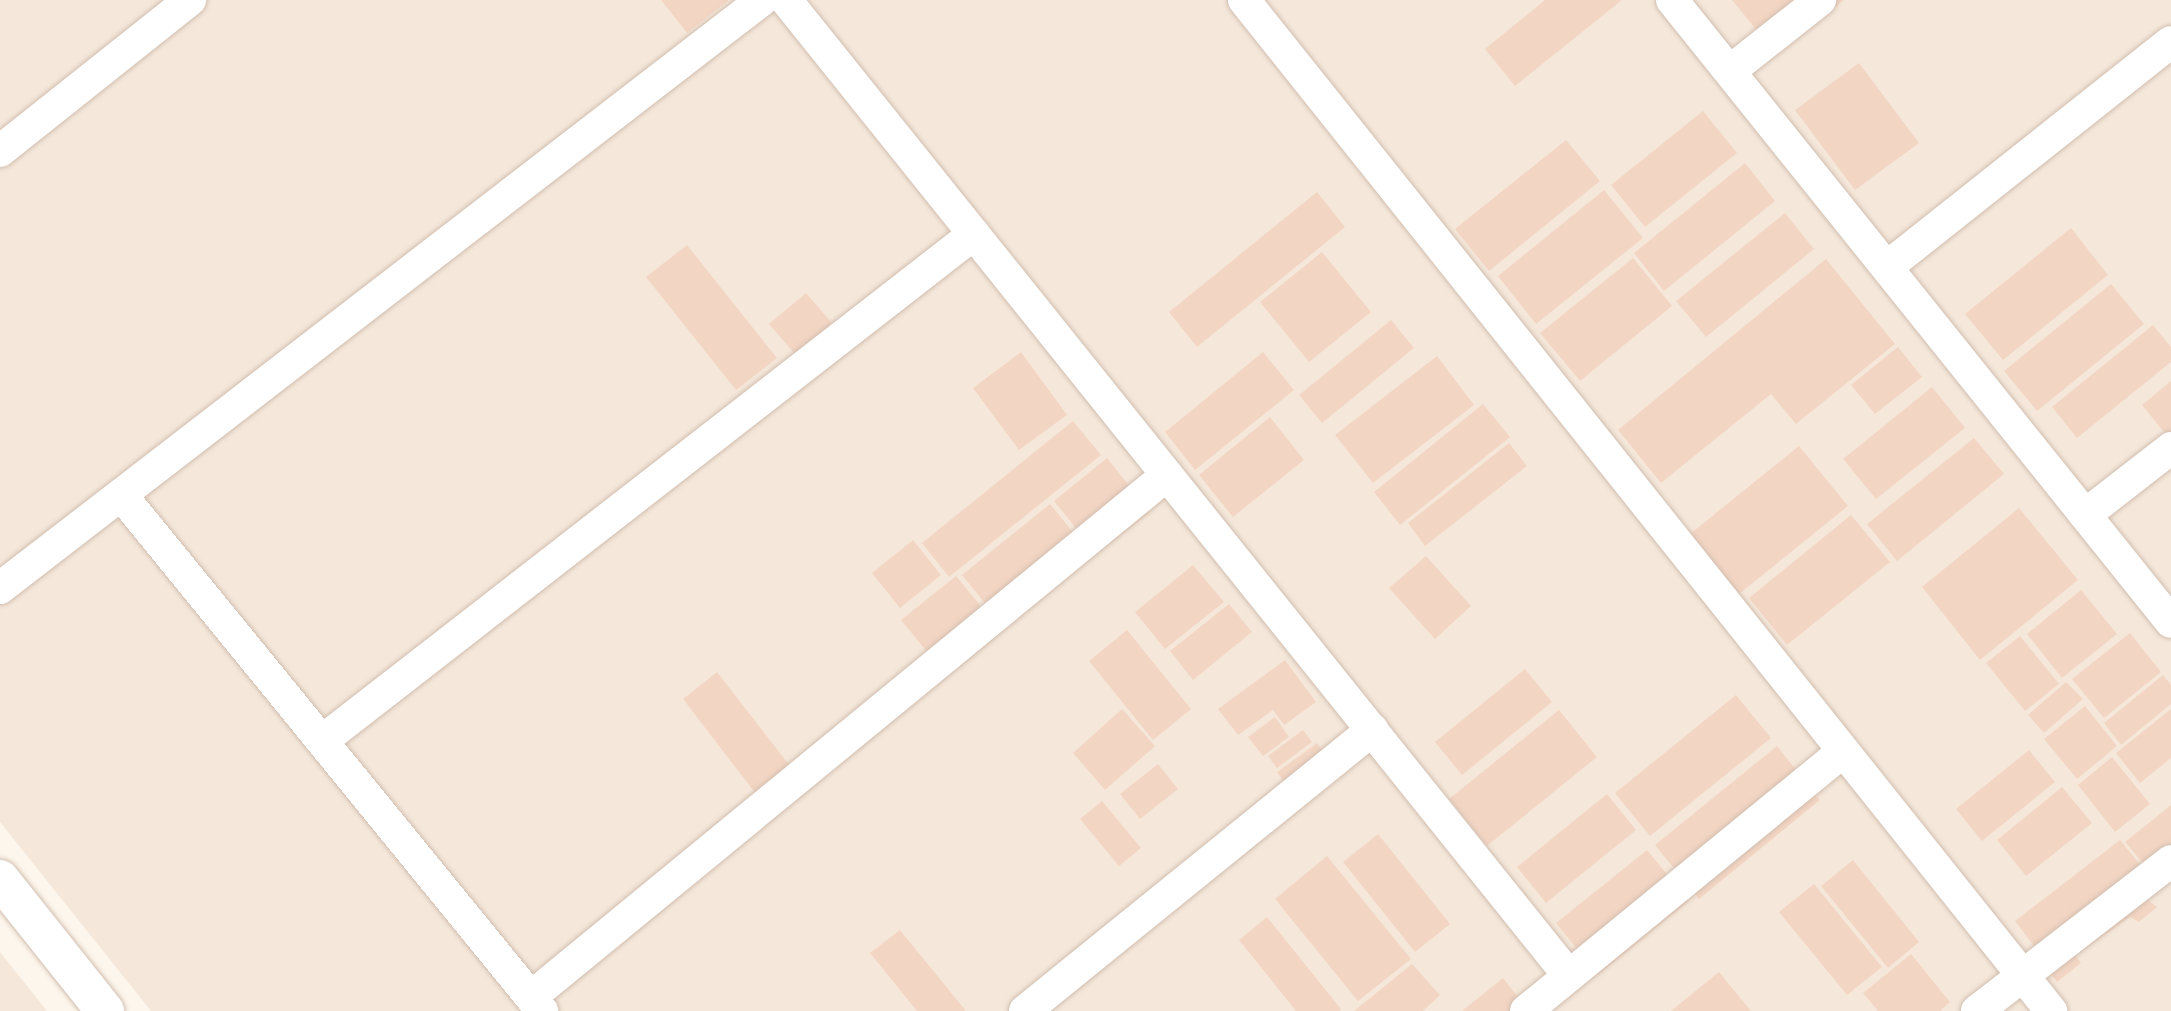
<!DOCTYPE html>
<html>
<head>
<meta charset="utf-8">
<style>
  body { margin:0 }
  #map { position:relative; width:2171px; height:1011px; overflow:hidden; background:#fdf6ec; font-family:Quicksand,sans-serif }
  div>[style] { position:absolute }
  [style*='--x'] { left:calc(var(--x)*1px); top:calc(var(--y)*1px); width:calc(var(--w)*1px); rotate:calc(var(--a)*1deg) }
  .residential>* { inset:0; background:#f5e8da }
  .building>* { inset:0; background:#f3d5c3 }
  .roads { filter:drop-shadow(0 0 2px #d1beb0) drop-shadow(0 0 2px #d1beb0) }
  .minor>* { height:32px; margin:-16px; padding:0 16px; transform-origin:16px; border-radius:16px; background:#fff }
  .tertiary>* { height:38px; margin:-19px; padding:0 19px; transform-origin:19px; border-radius:19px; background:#fff }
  span { translate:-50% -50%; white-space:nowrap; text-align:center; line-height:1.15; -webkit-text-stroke:5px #fffaf3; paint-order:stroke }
</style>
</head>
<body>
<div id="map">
  <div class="residential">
    <i style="clip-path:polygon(0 0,2171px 0,2171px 1011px,151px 1011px,0 822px)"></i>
    <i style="clip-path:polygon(0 952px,47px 1011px,0 1011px)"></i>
  </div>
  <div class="building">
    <i style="clip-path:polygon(661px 0,729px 0,687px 33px)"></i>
    <i style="clip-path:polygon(1545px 0,1622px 0,1515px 86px,1485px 49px)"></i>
    <i style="clip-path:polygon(1732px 0,1844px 0,1777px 55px)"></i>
    <i style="clip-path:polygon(1859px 63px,1919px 143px,1855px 190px,1795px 110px)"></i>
    <i style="clip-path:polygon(1703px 111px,1737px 153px,1645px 227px,1611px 185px)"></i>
    <i style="clip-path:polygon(1566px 140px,1600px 181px,1489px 271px,1455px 229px)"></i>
    <i style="clip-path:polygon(1745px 163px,1775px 201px,1664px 291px,1634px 253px)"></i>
    <i style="clip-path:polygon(1604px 190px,1643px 238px,1536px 324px,1498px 276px)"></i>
    <i style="clip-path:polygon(1317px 192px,1345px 227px,1197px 347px,1169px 312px)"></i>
    <i style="clip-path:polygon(1785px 213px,1814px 249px,1706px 337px,1676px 301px)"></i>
    <i style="clip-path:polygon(2071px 228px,2108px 275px,2003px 360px,1965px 314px)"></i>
    <i style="clip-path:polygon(687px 245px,777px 358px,736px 390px,646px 277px)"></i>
    <i style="clip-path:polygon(1322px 252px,1371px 312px,1309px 362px,1260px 302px)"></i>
    <i style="clip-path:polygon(1633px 258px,1672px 306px,1580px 381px,1540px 333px)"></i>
    <i style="clip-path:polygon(1826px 259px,1895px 344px,1796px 424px,1771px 394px,1661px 483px,1618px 430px)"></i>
    <i style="clip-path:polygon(2111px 284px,2144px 324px,2037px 411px,2004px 371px)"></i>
    <i style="clip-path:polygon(806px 293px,832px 323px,795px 354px,769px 324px)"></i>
    <i style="clip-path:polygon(1391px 320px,1414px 348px,1322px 423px,1299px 395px)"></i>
    <i style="clip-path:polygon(2153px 325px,2171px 347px,2171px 362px,2077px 438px,2052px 407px)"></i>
    <i style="clip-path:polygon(1898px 347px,1922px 377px,1875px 414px,1851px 385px)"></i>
    <i style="clip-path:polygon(1021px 352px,1067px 415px,1019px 450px,973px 388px)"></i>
    <i style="clip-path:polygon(1263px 352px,1294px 390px,1195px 470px,1165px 432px)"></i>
    <i style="clip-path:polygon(1437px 356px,1474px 405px,1373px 483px,1335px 435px)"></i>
    <i style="clip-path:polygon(2171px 381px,2171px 434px,2168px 437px,2142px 405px)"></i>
    <i style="clip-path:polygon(1932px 387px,1965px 428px,1876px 499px,1843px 459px)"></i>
    <i style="clip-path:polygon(1483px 404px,1510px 437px,1400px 525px,1374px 492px)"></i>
    <i style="clip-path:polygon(1270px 417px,1304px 460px,1233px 517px,1199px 475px)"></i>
    <i style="clip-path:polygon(1073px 421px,1101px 455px,949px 577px,922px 543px)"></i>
    <i style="clip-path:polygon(1974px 438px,2004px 474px,1897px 561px,1867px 524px)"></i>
    <i style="clip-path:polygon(1509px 443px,1527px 466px,1425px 546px,1408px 523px)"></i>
    <i style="clip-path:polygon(1799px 446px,1848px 506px,1739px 594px,1690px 534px)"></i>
    <i style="clip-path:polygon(1107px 458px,1150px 512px,1097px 554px,1054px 501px)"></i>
    <i style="clip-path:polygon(1050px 504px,1093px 557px,1005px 628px,962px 575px)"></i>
    <i style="clip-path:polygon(2019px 508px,2078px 580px,1980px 660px,1922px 587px)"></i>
    <i style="clip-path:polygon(1851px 515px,1890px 562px,1787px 645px,1749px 598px)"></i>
    <i style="clip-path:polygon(913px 540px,941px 575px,900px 608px,872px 573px)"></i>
    <i style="clip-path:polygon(1426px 556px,1471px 606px,1435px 639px,1389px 588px)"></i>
    <i style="clip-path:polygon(1193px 565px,1224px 602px,1165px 649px,1135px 612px)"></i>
    <i style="clip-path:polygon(956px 576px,1002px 632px,947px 676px,901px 620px)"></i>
    <i style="clip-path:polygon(2081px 590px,2117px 634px,2062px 678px,2027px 634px)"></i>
    <i style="clip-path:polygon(1229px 604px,1252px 632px,1193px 680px,1170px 651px)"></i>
    <i style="clip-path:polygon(1127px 630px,1191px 709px,1153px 740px,1089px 661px)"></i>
    <i style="clip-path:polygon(2130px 633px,2161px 672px,2104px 718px,2072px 679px)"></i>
    <i style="clip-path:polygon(2020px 636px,2059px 684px,2025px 711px,1986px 663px)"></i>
    <i style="clip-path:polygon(1285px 660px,1316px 702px,1284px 725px,1273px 710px,1238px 735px,1218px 709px)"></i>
    <i style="clip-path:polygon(1525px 669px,1552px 702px,1462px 775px,1435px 742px)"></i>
    <i style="clip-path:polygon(717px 672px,797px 775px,762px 802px,683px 699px)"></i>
    <i style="clip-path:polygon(2163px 675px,2171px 685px,2171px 704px,2121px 745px,2104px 723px)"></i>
    <i style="clip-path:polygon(2066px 682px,2083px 699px,2044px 733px,2028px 715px)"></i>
    <i style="clip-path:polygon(1736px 695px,1771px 738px,1650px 836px,1615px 793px)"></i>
    <i style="clip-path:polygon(2085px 706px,2117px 746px,2077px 779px,2044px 739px)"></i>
    <i style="clip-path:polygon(1122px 709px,1155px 746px,1105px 790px,1073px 753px)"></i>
    <i style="clip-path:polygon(2171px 709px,2171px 758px,2140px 783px,2116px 753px)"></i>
    <i style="clip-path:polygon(1559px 710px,1597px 757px,1487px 846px,1449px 799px)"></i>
    <i style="clip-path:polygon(1275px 717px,1289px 737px,1263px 756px,1248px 737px)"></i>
    <i style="clip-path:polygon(1303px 730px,1312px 742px,1277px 768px,1268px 756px)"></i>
    <i style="clip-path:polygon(1317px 743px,1324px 752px,1284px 782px,1277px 772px)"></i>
    <i style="clip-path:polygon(1777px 746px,1820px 800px,1699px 899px,1655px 845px)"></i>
    <i style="clip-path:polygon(2029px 750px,2055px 782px,1982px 841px,1956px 809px)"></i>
    <i style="clip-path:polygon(2112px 757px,2150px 804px,2115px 832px,2078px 785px)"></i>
    <i style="clip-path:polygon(1158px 764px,1178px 789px,1140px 819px,1120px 794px)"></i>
    <i style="clip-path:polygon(2062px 787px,2092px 823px,2026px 876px,1997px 840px)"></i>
    <i style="clip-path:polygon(1607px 794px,1636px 830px,1546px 903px,1517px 867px)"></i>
    <i style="clip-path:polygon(1102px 801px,1141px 848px,1119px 866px,1080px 819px)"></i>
    <i style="clip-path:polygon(2171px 805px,2171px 853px,2149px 870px,2125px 842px)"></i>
    <i style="clip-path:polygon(1378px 834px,1450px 924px,1415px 952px,1343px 862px)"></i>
    <i style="clip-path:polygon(2120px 840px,2146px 872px,2040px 954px,2015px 921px)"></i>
    <i style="clip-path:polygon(1647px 850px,1689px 901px,1598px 975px,1556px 923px)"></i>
    <i style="clip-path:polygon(1327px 856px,1411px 959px,1358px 1001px,1275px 899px)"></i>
    <i style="clip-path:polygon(2171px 857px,2171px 882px,2148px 900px,2157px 907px,2139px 922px,2130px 917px,2082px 951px,2068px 938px)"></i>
    <i style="clip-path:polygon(1853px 860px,1919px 942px,1888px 968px,1821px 886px)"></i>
    <i style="clip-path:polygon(1814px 884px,1882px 967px,1847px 995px,1779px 912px)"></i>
    <i style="clip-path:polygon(1267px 917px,1341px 1009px,1339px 1011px,1296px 1011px,1239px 940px)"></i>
    <i style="clip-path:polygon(900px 930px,966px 1011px,917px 1011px,870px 953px)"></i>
    <i style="clip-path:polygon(2062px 939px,2081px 963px,2057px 982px,2038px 958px)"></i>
    <i style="clip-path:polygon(1911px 954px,1950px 1002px,1940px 1011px,1878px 1011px,1863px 993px)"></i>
    <i style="clip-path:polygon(1412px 964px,1440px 995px,1423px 1011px,1354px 1011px)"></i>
    <i style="clip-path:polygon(1719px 972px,1751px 1011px,1671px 1011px)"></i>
    <i style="clip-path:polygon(1503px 978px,1529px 1011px,1462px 1011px)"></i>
  </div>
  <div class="roads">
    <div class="minor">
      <i style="--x:786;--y:0;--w:1251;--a:51.26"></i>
      <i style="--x:1244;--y:0;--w:1294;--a:51.4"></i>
      <i style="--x:1672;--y:0;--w:797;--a:51.26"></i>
      <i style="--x:1730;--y:71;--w:115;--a:-38.3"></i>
      <i style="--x:0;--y:151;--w:243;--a:-38.5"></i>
      <i style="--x:1887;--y:267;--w:362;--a:-38.4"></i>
      <i style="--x:122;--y:496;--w:665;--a:50.8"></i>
      <i style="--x:2085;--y:515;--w:109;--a:-37.9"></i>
      <i style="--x:0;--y:588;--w:962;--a:-37.66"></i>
      <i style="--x:322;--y:741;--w:826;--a:-37.87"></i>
      <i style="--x:531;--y:997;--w:823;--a:-39.38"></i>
      <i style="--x:1025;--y:1011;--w:447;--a:-39"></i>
      <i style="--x:1526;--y:1011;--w:409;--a:-39.3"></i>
      <i style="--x:1977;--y:1011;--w:245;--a:-37.7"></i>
    </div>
    <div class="tertiary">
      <i style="--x:0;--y:879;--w:169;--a:51.5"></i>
    </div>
  </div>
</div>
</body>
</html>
